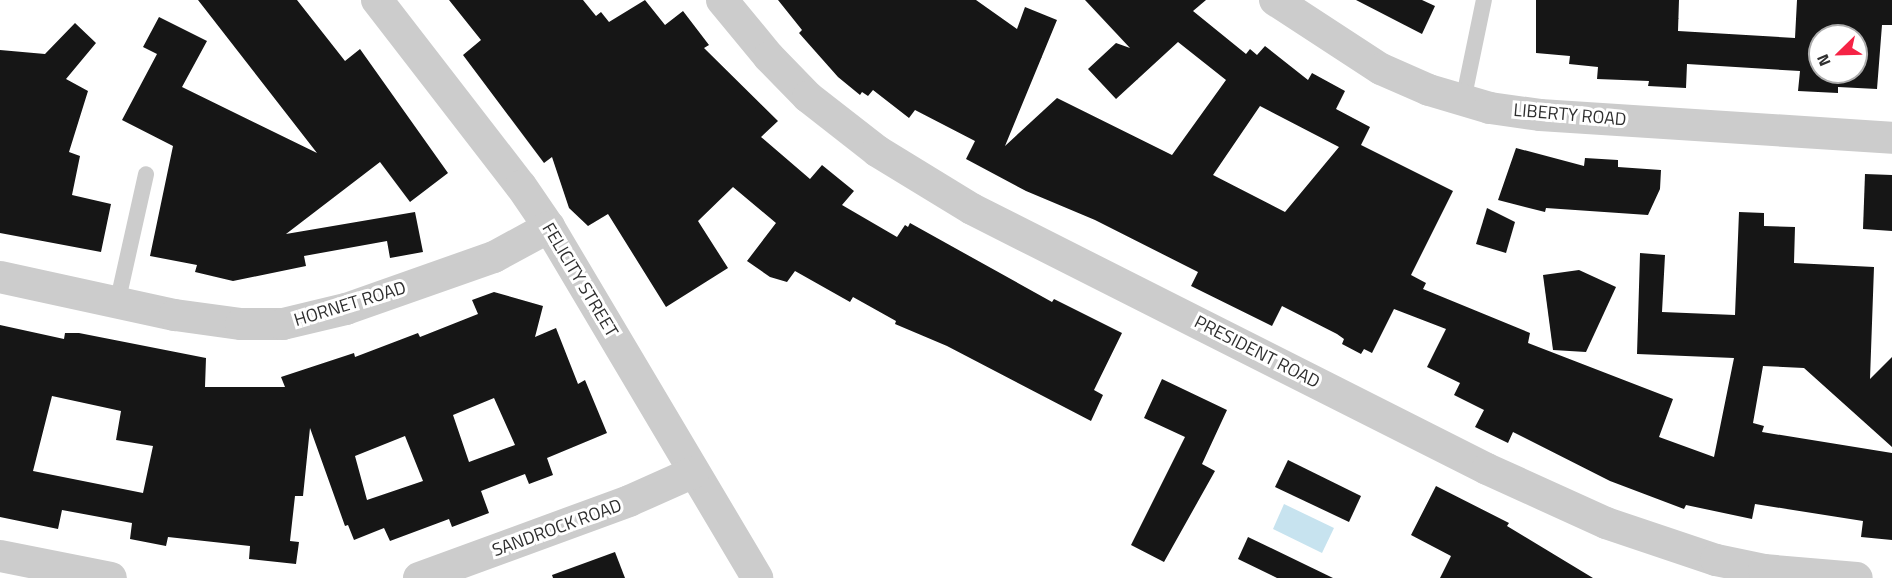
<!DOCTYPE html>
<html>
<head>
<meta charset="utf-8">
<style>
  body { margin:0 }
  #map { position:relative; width:1892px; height:578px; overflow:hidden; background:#fff; font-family:"Titillium Web",sans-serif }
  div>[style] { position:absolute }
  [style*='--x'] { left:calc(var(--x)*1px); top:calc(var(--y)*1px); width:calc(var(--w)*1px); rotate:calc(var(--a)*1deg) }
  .water>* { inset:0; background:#c7e3ef }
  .building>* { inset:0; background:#161616 }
  .service>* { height:16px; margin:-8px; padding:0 8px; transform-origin:8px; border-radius:8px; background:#ccc }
  .minor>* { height:32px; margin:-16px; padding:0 16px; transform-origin:16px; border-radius:16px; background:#ccc }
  span { translate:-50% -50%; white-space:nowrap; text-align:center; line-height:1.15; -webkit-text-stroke:6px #fff; paint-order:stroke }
  .street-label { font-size:18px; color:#2f2f2f }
  .north { position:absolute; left:1808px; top:24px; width:60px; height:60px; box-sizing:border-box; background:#fff; border:2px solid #acacac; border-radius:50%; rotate:247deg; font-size:16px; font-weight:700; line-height:24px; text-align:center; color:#2f2f2f }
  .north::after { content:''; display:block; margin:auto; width:21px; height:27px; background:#f52345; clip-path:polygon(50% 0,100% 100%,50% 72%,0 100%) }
</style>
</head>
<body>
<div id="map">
  <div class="water">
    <i style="clip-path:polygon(1284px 504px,1334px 528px,1322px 553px,1273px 529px)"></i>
  </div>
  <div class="building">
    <i style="clip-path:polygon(198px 0,297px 0,345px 61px,360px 49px,448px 173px,410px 202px,380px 162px,286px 234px,415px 212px,423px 252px,390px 258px,387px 241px,304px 256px,306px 266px,233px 281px,195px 272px,197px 265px,150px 256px,173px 146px,122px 120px,157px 54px,143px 47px,159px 17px,207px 41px,182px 87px,317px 153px)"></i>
    <i style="clip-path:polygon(449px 0,583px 0,596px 16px,601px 12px,609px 22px,645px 0,665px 25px,683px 11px,709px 45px,704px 48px,778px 121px,761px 137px,810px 179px,822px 165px,854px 191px,842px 205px,897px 237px,905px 225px,908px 227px,910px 223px,1052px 302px,1054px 299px,1122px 333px,1094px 390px,1103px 395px,1091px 421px,947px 346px,895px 324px,896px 321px,853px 297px,850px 302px,795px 271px,787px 282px,770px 277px,747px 261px,776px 223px,733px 187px,698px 221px,728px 268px,666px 307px,608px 214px,588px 226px,569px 208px,552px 157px,544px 163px,463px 55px,481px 40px)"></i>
    <i style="clip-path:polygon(evenodd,778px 0,976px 0,1017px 29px,1025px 7px,1057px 20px,1005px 146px,1057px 98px,1172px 155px,1226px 80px,1178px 42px,1116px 99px,1088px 69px,1116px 43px,1130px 48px,1085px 0,1206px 0,1193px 11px,1246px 54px,1250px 49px,1257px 55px,1265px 46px,1308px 80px,1312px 73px,1345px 91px,1336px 109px,1370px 127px,1361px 145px,1453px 191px,1411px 275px,1426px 283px,1423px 289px,1530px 333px,1528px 343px,1673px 399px,1659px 437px,1714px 457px,1734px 358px,1637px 354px,1640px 253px,1665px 255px,1662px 312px,1735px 315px,1739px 212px,1764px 213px,1764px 226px,1795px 227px,1794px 263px,1874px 267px,1870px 379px,1892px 357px,1892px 447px,1804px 368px,1763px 366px,1753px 423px,1764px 426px,1762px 432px,1892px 453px,1892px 540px,1861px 537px,1863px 521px,1755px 504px,1752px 519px,1686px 505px,1684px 509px,1610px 481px,1513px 432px,1508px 443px,1475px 427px,1484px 410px,1454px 395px,1460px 383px,1427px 367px,1446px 329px,1394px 309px,1372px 353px,1364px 349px,1361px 354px,1342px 344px,1344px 339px,1337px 334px,1282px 306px,1272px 326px,1191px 286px,1198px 272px,1095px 220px,1026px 191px,966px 159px,975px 141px,915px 110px,909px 118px,873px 90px,868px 96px,862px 92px,860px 95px,838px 77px,799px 33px,802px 30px,778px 0,1260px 106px,1339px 147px,1285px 212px,1213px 175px,1260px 106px)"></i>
    <i style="clip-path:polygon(1356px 0,1422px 0,1435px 6px,1422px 34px)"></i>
    <i style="clip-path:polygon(evenodd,1536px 0,1679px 0,1678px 31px,1795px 38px,1797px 0,1892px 0,1892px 25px,1882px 25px,1877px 89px,1838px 87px,1838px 93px,1798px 91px,1800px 71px,1687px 64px,1686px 88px,1648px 86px,1649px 81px,1597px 79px,1598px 67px,1569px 64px,1570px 56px,1536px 53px,1536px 0,1820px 36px,1856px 36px,1856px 72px,1820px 72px,1820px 36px)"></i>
    <i style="clip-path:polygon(75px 23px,96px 43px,66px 79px,88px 91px,69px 152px,80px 156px,72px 195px,111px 204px,101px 252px,0 233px,0 50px,45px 54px)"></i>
    <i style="clip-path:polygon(1516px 148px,1584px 166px,1585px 158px,1618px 160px,1618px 167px,1661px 170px,1660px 189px,1648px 215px,1546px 208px,1545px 212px,1498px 200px)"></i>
    <i style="clip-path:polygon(1865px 174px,1892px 175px,1892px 231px,1863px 229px)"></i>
    <i style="clip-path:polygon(1487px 208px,1515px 222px,1506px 253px,1476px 244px)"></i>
    <i style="clip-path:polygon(1579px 270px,1616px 287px,1586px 352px,1553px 350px,1543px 275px)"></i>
    <i style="clip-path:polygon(evenodd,494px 292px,543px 306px,535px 337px,556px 328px,578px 384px,585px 380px,607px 433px,547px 458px,553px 475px,529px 484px,525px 474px,481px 491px,489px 513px,452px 527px,449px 519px,390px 541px,384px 528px,354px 540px,348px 525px,345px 526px,310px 428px,303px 496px,295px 496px,290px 541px,299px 542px,296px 564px,249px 559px,250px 546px,168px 537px,166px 546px,130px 539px,132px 523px,62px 510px,58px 529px,0 517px,0 325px,64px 339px,65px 333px,79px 333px,206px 358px,205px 387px,285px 387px,281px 377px,354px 353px,355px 357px,418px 333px,420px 337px,478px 314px,472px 300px,494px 292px,52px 396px,121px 411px,116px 440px,153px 446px,143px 493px,33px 471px,52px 396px,494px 292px,494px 398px,515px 445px,469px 462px,453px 415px,494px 398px,494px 292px,405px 436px,423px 481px,367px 500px,355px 456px,405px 436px)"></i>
    <i style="clip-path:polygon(1162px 379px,1227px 410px,1202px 464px,1215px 471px,1164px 562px,1131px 545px,1185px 437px,1144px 418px)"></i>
    <i style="clip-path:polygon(1288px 460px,1361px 496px,1349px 522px,1275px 487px)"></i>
    <i style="clip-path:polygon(1436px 486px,1509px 523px,1507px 526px,1593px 578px,1440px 578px,1451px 556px,1411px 535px)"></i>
    <i style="clip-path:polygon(1248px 537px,1333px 578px,1277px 578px,1238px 559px)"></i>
    <i style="clip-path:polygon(615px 552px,625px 578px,553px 578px,552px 575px)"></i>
  </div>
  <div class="service">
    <i style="--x:1463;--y:101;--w:103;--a:-78.3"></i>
    <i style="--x:117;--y:304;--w:133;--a:-77.4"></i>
  </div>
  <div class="minor">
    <i style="--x:377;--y:0;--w:235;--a:52.3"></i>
    <i style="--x:521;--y:186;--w:50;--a:55.7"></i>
    <i style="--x:549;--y:227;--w:408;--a:59.3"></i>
    <i style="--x:722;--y:0;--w:74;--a:50.5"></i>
    <i style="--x:769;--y:57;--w:56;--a:45.7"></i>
    <i style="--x:808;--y:97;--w:88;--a:38"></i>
    <i style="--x:877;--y:151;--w:111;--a:31.4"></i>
    <i style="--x:972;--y:209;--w:577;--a:26.79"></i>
    <i style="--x:1487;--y:469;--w:131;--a:24.4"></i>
    <i style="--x:1606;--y:523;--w:116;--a:18.6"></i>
    <i style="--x:1716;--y:560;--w:49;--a:11.8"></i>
    <i style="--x:1764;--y:570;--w:93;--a:4.9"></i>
    <i style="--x:1275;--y:0;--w:126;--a:33.1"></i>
    <i style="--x:1381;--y:69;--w:52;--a:23.6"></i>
    <i style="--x:1429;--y:90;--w:64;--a:16.4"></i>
    <i style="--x:1490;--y:108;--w:50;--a:8"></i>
    <i style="--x:1540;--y:115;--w:353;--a:3.7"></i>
    <i style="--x:0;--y:277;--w:179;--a:12.3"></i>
    <i style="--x:175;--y:315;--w:67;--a:7.8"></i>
    <i style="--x:241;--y:324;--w:42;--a:0"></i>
    <i style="--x:283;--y:324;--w:65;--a:-13.4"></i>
    <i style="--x:346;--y:309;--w:157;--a:-19.4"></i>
    <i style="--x:494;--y:257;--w:63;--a:-28.6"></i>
    <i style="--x:0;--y:556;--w:113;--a:11.2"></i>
    <i style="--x:419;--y:578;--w:224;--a:-20.1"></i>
    <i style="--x:629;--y:501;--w:71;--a:-24"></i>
  </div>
  <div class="street-label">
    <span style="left:1570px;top:115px;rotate:5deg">LIBERTY ROAD</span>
    <span style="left:580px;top:280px;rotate:59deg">FELICITY STREET</span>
    <span style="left:350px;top:304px;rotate:-17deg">HORNET ROAD</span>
    <span style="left:1257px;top:352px;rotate:27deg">PRESIDENT ROAD</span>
    <span style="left:557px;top:528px;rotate:-20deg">SANDROCK ROAD</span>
  </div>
  <div class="north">N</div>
</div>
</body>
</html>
